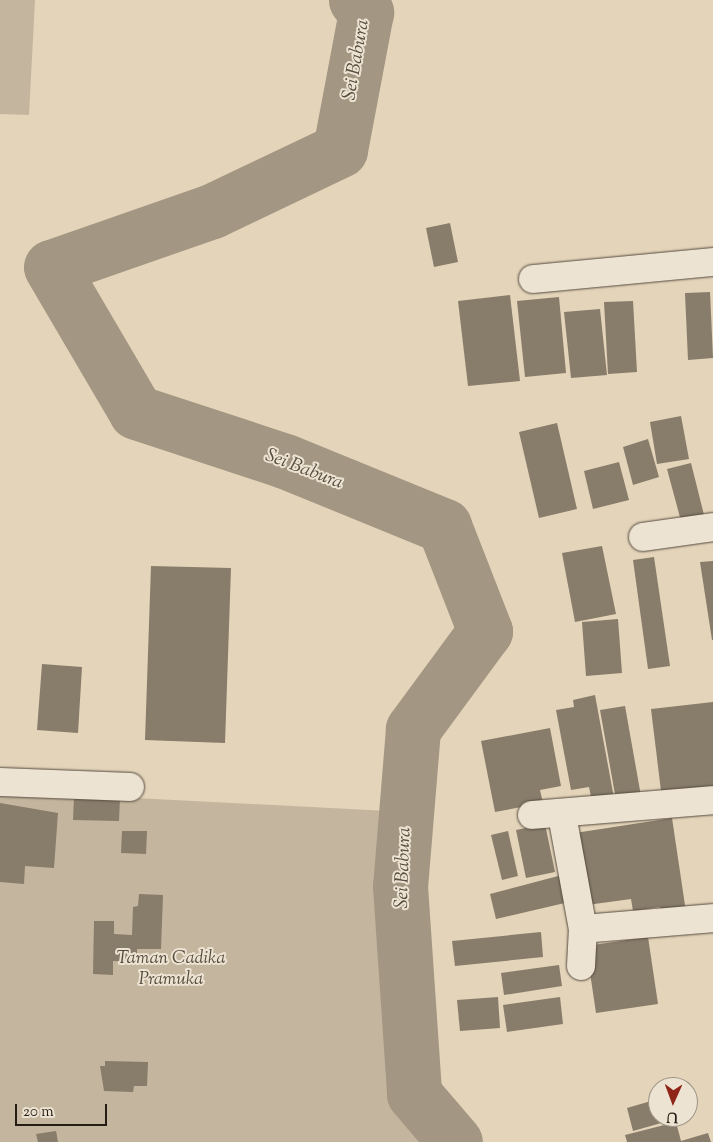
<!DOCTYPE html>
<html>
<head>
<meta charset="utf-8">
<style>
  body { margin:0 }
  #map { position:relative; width:713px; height:1142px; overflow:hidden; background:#e4d4ba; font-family:"Sorts Mill Goudy",serif }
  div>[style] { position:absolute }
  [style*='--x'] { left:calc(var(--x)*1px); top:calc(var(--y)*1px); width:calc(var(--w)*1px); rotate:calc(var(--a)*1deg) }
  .green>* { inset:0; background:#c4b59e }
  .river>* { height:55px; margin:-27.5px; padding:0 27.5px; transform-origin:27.5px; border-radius:27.5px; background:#a39682 }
  .building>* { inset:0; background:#887c6a }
  .roads { filter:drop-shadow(0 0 1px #554b3e) drop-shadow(0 0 1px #554b3e) }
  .minor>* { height:28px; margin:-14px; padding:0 14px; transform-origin:14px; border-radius:14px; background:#ede3d2 }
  span { translate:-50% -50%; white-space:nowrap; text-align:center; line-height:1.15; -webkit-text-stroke:4px #ede3d2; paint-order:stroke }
  .park-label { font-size:18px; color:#554b3d; font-style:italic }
  .water-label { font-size:19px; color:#574d40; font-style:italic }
  .north { position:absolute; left:648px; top:1077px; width:50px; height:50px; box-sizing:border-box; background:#ede3d2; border:1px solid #9d9486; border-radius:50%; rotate:182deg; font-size:14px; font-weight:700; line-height:20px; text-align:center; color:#251d14 }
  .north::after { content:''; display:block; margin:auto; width:18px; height:22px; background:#8f2418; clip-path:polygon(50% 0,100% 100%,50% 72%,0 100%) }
  .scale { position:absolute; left:15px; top:1104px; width:92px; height:22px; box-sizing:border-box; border:2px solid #251d14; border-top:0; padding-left:6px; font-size:15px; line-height:18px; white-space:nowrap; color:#251d14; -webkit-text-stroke:4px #ede3d2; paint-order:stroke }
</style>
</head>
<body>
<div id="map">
  <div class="green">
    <i style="clip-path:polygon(0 0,35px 0,29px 115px,0 114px)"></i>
    <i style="clip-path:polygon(0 791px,388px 811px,389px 990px,396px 1103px,428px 1142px,0 1142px)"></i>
  </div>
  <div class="river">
    <i style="--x:356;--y:0;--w:16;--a:50"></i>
    <i style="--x:366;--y:12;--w:140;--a:100.7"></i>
    <i style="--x:340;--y:150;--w:142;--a:154.5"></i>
    <i style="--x:212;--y:211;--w:170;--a:160.8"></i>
    <i style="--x:51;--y:267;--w:168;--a:59.6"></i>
    <i style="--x:136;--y:412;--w:157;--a:18.2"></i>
    <i style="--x:285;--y:461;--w:172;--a:22.2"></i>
    <i style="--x:444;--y:526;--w:113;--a:68.7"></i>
    <i style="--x:485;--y:631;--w:122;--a:126.3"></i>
    <i style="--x:413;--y:729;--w:158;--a:94.7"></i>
    <i style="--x:400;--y:886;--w:208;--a:86.1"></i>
    <i style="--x:414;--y:1094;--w:63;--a:49.5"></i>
  </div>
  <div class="building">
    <i style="clip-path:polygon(450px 223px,458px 262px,434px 267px,426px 228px)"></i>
    <i style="clip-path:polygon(710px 292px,713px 358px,688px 360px,685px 293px)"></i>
    <i style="clip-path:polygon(510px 295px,520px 381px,468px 386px,458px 301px)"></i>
    <i style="clip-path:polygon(559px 297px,566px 373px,525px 377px,517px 301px)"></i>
    <i style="clip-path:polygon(633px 301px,637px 372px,608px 374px,604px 302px)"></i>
    <i style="clip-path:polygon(600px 309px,607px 375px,571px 378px,564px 312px)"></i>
    <i style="clip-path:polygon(681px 416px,689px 459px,657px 464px,650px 422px)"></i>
    <i style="clip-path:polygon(557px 423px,577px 509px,539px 518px,519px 432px)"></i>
    <i style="clip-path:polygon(648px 439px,659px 477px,633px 485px,623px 447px)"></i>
    <i style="clip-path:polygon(619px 462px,629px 500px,593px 509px,584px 471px)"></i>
    <i style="clip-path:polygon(691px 463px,704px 515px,681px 521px,667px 469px)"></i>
    <i style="clip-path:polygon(602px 546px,616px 614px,575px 622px,562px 553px)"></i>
    <i style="clip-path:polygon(654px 557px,670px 666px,648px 669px,633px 560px)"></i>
    <i style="clip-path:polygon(713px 561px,713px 640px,712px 640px,700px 562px)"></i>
    <i style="clip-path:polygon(151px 566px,231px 568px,225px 743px,145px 740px)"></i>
    <i style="clip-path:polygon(618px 619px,622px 673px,586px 676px,582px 622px)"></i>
    <i style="clip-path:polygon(42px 664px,82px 667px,78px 733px,37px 730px)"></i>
    <i style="clip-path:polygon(595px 695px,614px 798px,592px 802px,589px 787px,571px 790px,556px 710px,574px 707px,573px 700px)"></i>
    <i style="clip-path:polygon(713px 702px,713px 786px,661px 791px,651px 709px)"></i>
    <i style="clip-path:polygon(625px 706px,641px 796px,616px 800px,600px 710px)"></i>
    <i style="clip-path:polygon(550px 728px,561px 786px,540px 790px,543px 803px,495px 812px,481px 741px)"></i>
    <i style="clip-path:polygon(74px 797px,120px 798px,119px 821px,73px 820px)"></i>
    <i style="clip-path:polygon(0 803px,58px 813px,54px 868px,25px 866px,24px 884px,0 882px)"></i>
    <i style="clip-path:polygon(672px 818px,686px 912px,662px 915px,660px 907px,633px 911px,631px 899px,587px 905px,575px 833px)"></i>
    <i style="clip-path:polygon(545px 824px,555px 872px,526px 878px,516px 830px)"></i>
    <i style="clip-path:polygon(122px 831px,147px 831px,146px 854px,121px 853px)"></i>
    <i style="clip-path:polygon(508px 831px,518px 876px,502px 880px,491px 835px)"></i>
    <i style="clip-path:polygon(562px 875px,569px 902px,496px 919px,490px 894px)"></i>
    <i style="clip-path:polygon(139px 894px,163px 895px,161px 949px,137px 949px,137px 962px,113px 961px,113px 975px,93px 974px,94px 921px,114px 921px,114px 934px,132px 935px,133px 907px,138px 906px)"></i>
    <i style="clip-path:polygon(541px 932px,543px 957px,455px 966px,452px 941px)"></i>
    <i style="clip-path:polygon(648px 937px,658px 1004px,596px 1013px,586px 946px)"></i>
    <i style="clip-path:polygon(559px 965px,562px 986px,504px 995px,501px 973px)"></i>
    <i style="clip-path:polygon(498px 997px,500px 1028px,460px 1031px,457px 1000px)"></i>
    <i style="clip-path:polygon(560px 997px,563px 1024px,507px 1032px,503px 1005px)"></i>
    <i style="clip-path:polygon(105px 1061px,148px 1062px,147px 1086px,134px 1086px,133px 1092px,104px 1091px,100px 1066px,105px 1066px)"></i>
    <i style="clip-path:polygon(658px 1099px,658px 1117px,672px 1120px,633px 1131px,627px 1108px)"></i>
    <i style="clip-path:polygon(676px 1122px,681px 1141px,708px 1133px,711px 1142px,627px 1142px,625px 1135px)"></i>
    <i style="clip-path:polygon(56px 1131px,58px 1142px,38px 1142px,36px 1134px)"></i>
  </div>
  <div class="roads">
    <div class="minor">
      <i style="--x:533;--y:279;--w:181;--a:-5.4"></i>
      <i style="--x:643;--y:537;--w:71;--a:-8.1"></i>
      <i style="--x:0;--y:782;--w:130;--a:2.2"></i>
      <i style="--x:532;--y:815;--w:182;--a:-4.7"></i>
      <i style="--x:562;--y:815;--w:116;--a:79.6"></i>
      <i style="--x:581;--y:966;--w:37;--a:-87"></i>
      <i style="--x:583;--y:929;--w:130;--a:-4.8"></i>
    </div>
  </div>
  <div class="park-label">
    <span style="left:171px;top:970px">Taman Cadika<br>Pramuka</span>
  </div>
  <div class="water-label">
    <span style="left:357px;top:60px;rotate:-80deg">Sei Babura</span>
    <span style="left:304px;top:470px;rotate:21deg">Sei Babura</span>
    <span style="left:404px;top:868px;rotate:-88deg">Sei Babura</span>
  </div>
  <div class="north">U</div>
  <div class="scale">20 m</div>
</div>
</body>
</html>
